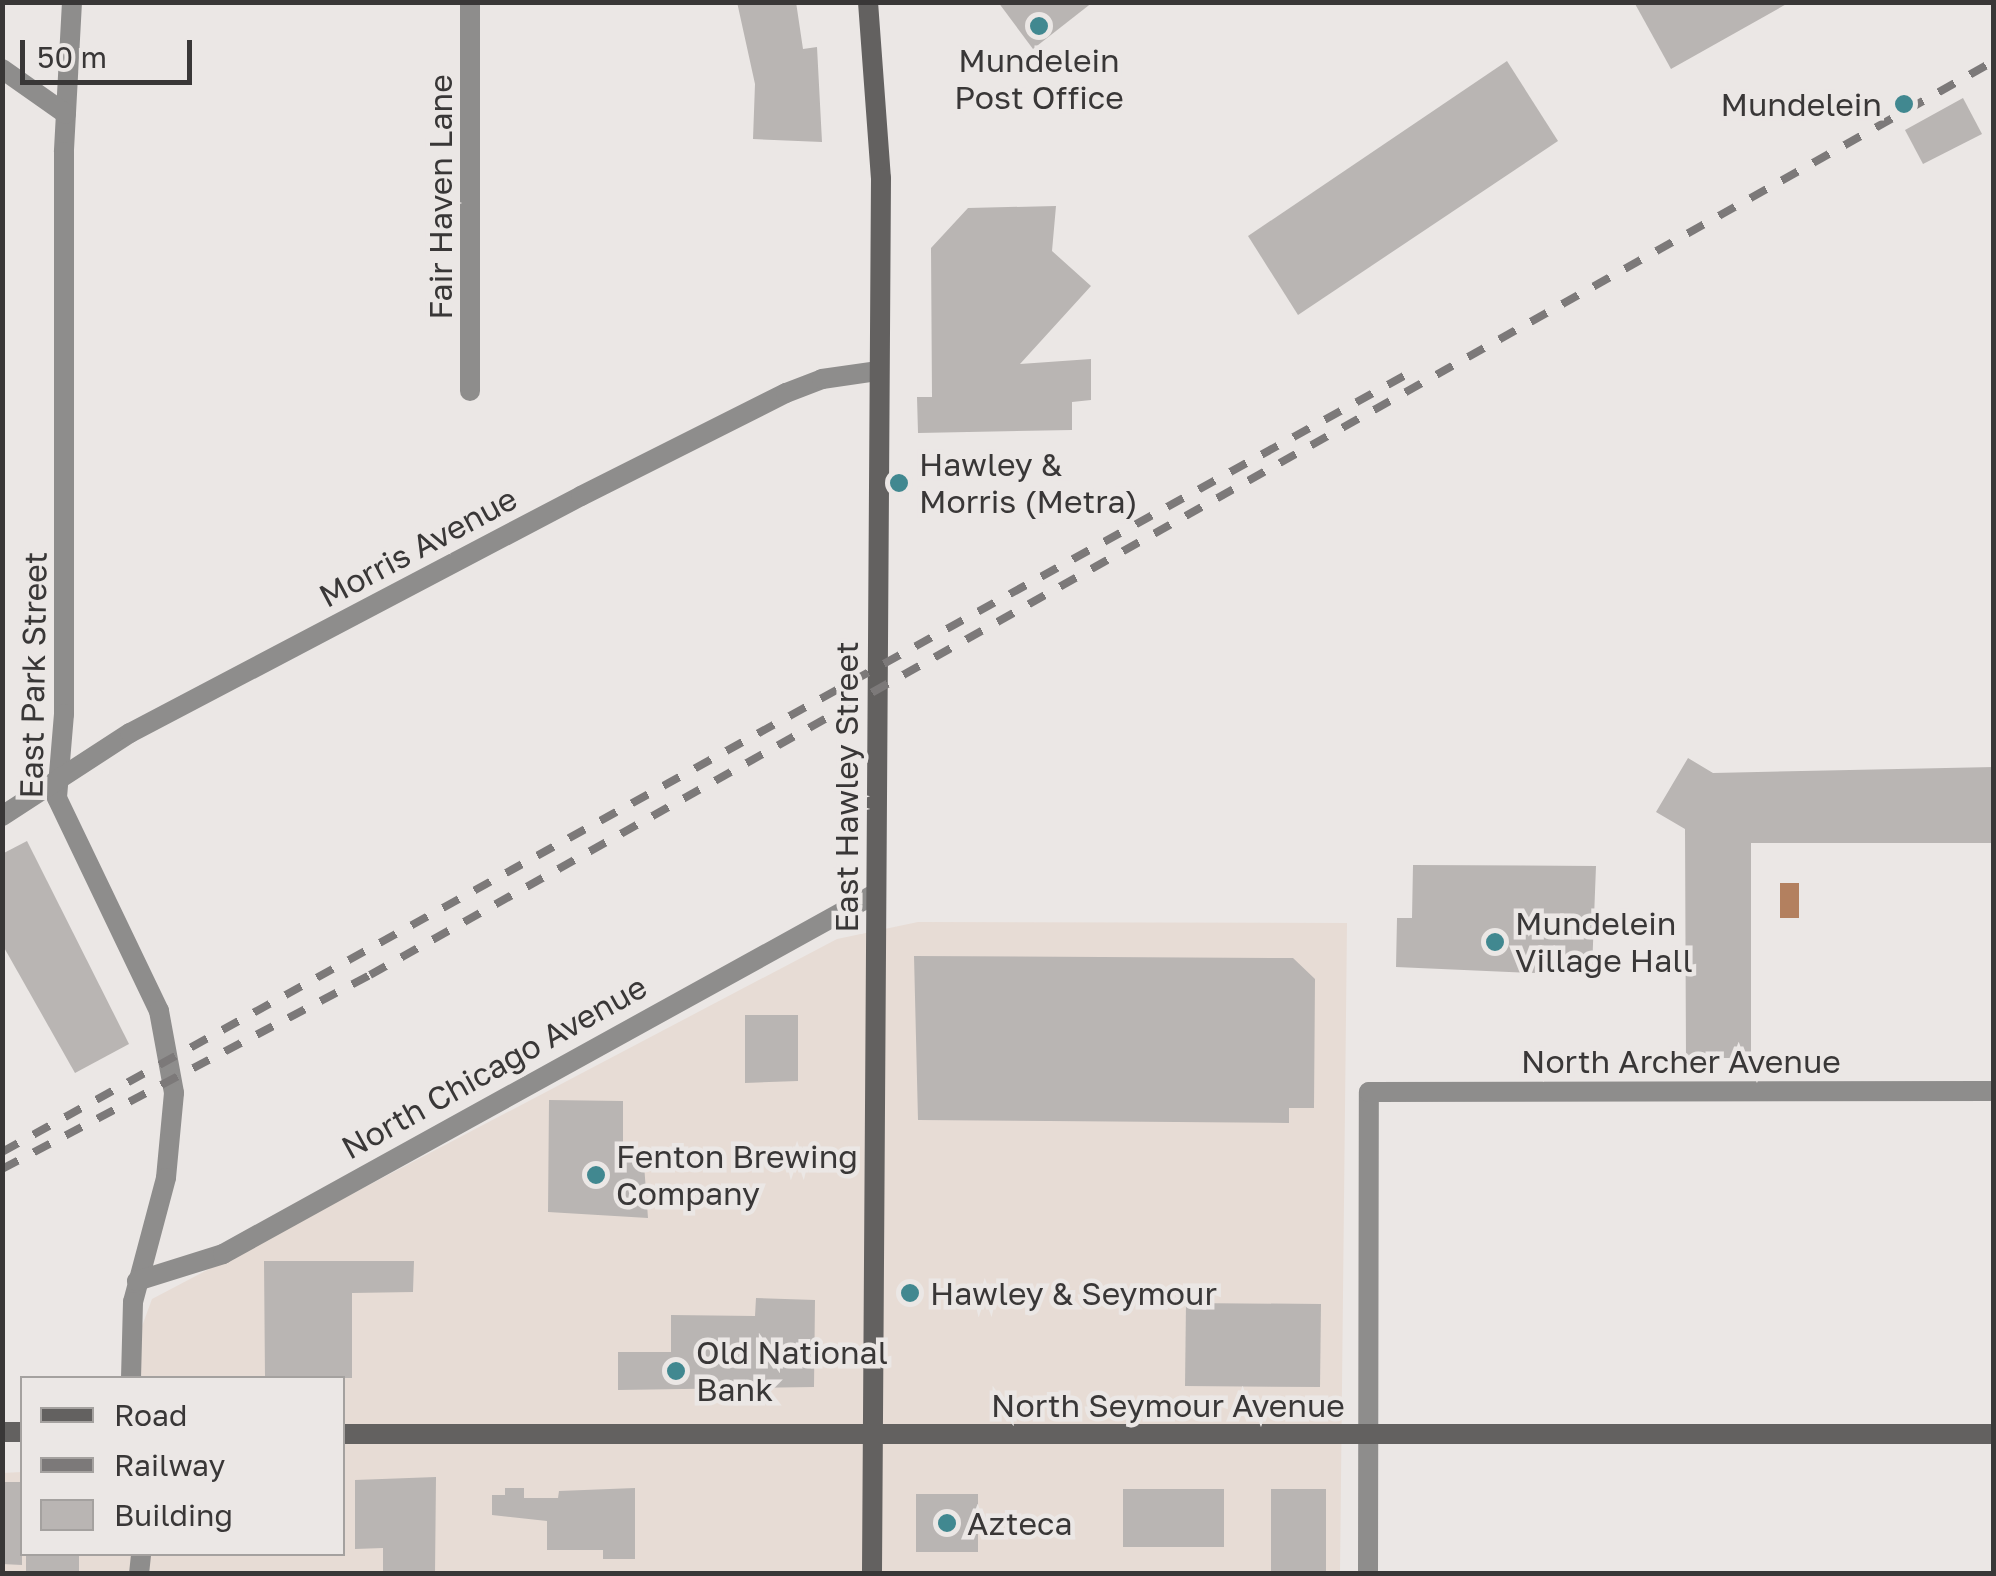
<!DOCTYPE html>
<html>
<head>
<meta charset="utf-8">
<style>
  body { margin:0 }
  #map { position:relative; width:1996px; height:1576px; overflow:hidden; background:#ebe7e5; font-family:"Golos Text",sans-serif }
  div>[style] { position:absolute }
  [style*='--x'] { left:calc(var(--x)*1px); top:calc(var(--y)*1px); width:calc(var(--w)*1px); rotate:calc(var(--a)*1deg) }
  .built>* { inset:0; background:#e7dcd5 }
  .water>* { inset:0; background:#b3805f }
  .building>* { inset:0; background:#b9b5b3 }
  .street>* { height:20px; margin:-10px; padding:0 10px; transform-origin:10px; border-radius:10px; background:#8e8d8c }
  .secondary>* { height:20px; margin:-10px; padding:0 10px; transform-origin:10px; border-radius:10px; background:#636160 }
  .rail>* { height:8px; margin-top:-4px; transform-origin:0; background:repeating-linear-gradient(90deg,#7c7979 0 18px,transparent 0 36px) }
  .dots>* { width:28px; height:28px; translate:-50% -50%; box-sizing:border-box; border:5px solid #ebe7e5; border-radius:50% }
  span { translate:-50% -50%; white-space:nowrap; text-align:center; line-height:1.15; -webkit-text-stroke:9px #ebe7e5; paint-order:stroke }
  .poi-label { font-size:32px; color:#393737 }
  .right { translate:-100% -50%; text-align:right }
  .left { translate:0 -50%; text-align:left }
  .street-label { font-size:32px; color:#393737 }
  .frame { position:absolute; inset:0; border:5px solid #393737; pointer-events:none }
  .legend { position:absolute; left:20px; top:1376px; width:325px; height:180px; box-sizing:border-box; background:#ebe7e5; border:2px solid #a4a19f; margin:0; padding:12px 18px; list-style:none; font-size:30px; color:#393737 }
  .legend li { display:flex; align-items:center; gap:20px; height:50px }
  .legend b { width:50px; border:2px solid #a4a19f }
  .scale { position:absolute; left:20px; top:40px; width:172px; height:45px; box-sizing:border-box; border:5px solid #393737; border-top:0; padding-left:12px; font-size:30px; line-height:35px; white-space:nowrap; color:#393737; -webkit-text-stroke:8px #ebe7e5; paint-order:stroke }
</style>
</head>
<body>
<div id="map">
  <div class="built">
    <i style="clip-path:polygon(918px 922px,1347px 923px,1340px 1573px,3px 1573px,2px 1473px,22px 1472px,22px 1554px,342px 1554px,342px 1378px,123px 1378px,152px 1299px,837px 939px)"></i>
  </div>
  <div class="water">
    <i style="clip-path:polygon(1780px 883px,1799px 883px,1799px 918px,1780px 918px)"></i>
  </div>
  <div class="building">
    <i style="clip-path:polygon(737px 2px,796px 2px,803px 49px,817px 47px,822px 142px,753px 139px,755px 84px)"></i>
    <i style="clip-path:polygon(998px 2px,1093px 2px,1033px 49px)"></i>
    <i style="clip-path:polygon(1634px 2px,1790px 2px,1671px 69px)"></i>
    <i style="clip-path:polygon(1507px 61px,1558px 141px,1298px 315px,1248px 236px)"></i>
    <i style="clip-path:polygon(1963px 98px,1982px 134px,1923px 164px,1905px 130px)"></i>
    <i style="clip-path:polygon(1056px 206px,1052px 251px,1091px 286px,1020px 364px,1091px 359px,1091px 400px,1072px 402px,1072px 430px,918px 433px,917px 397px,932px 397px,931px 248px,968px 208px)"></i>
    <i style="clip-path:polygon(1688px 758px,1713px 773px,1994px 767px,1994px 843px,1751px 843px,1751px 1058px,1686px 1058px,1685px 829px,1656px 812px)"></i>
    <i style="clip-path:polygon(27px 841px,129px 1044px,75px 1073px,2px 944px,2px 854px)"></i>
    <i style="clip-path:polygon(1413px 865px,1596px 866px,1592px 970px,1579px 975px,1396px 967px,1397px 918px,1412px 918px)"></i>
    <i style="clip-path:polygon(914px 956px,1293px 958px,1315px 979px,1314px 1108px,1289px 1108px,1289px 1123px,918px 1120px)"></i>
    <i style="clip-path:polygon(745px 1015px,798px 1015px,798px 1081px,745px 1083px)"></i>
    <i style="clip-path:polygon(549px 1100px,623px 1101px,623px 1151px,643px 1151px,648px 1218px,548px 1212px)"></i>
    <i style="clip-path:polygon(264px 1261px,414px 1261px,413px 1292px,352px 1293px,352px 1378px,265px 1378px)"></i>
    <i style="clip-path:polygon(756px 1298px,815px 1300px,814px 1387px,618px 1390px,618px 1352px,671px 1352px,671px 1315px,755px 1316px)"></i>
    <i style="clip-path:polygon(1186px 1303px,1321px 1304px,1320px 1387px,1185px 1386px)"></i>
    <i style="clip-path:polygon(436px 1477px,435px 1574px,383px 1574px,383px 1548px,355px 1549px,355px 1480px)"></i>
    <i style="clip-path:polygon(2px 1482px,22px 1482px,22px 1565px,2px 1564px)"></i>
    <i style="clip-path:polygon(505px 1488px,524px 1488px,524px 1498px,558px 1498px,559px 1491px,635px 1488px,635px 1559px,603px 1559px,603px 1550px,547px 1550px,547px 1521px,492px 1515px,492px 1495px,505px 1495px)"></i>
    <i style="clip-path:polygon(1123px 1489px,1224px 1489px,1224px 1547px,1123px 1547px)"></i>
    <i style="clip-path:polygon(1271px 1489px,1326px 1489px,1326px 1574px,1271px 1574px)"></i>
    <i style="clip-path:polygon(916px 1494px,978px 1494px,978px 1552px,916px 1552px)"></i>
    <i style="clip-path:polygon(26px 1554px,79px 1554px,79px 1574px,26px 1574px)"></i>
  </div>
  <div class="street">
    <i style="--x:72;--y:2;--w:150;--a:93.1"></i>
    <i style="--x:64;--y:152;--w:562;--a:90"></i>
    <i style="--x:64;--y:714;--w:84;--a:94.8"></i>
    <i style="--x:57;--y:798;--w:236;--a:64.4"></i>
    <i style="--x:159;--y:1011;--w:83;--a:79.6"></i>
    <i style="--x:174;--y:1093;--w:85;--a:95.4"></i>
    <i style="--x:166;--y:1178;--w:128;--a:104.9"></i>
    <i style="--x:133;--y:1302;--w:76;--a:91.5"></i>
    <i style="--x:470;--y:2;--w:389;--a:90"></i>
    <i style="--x:2;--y:69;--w:78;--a:35.1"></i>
    <i style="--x:2;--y:816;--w:153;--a:-33"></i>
    <i style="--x:130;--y:733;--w:509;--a:-27.72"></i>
    <i style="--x:581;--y:496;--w:229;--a:-26.7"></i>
    <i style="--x:786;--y:393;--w:39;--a:-21"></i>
    <i style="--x:822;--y:379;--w:57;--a:-8.1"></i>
    <i style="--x:137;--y:1281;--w:90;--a:-17.4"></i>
    <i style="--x:223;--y:1254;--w:745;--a:-28.91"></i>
    <i style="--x:139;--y:1574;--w:20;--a:-84"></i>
    <i style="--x:1368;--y:1574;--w:482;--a:-89.9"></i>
    <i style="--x:1369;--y:1092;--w:625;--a:-0.09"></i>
  </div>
  <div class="secondary">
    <i style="--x:868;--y:2;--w:176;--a:85.8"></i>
    <i style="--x:881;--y:178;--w:1396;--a:90.37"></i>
    <i style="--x:2;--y:1432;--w:20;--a:0"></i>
    <i style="--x:342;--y:1434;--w:1652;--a:0"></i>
  </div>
  <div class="rail">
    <i style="--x:2;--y:1152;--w:1610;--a:-28.97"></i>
    <i style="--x:2;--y:1169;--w:416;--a:-27.8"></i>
    <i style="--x:370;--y:975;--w:1864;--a:-29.37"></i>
  </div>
  <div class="dots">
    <i style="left:1039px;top:26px;background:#418890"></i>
    <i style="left:1904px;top:104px;background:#418890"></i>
    <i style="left:899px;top:483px;background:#418890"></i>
    <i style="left:1495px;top:942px;background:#418890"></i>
    <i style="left:596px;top:1175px;background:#418890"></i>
    <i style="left:910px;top:1293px;background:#418890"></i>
    <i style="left:676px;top:1371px;background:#418890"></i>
    <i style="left:947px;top:1523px;background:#418890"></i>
  </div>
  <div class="poi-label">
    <span style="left:1039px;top:79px">Mundelein<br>Post Office</span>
    <span class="right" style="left:1882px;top:104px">Mundelein</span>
    <span class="left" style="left:919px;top:483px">Hawley &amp;<br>Morris (Metra)</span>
    <span class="left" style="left:1515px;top:942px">Mundelein<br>Village Hall</span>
    <span class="left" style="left:616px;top:1175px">Fenton Brewing<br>Company</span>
    <span class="left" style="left:930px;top:1293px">Hawley &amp; Seymour</span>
    <span class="left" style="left:696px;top:1371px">Old National<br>Bank</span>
    <span class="left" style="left:967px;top:1523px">Azteca</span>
  </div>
  <div class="street-label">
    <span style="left:440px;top:197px;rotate:-90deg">Fair Haven Lane</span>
    <span style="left:418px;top:547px;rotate:-28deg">Morris Avenue</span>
    <span style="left:33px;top:675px;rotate:-89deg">East Park Street</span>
    <span style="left:846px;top:787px;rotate:-90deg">East Hawley Street</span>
    <span style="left:1681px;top:1061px">North Archer Avenue</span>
    <span style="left:494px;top:1067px;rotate:-29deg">North Chicago Avenue</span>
    <span style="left:1168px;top:1405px">North Seymour Avenue</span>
  </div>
  <div class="frame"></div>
  <ul class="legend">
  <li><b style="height:12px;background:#636160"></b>Road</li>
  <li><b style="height:12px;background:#7c7979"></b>Railway</li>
  <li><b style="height:28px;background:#b9b5b3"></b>Building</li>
  </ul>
  <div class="scale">50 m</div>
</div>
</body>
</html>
